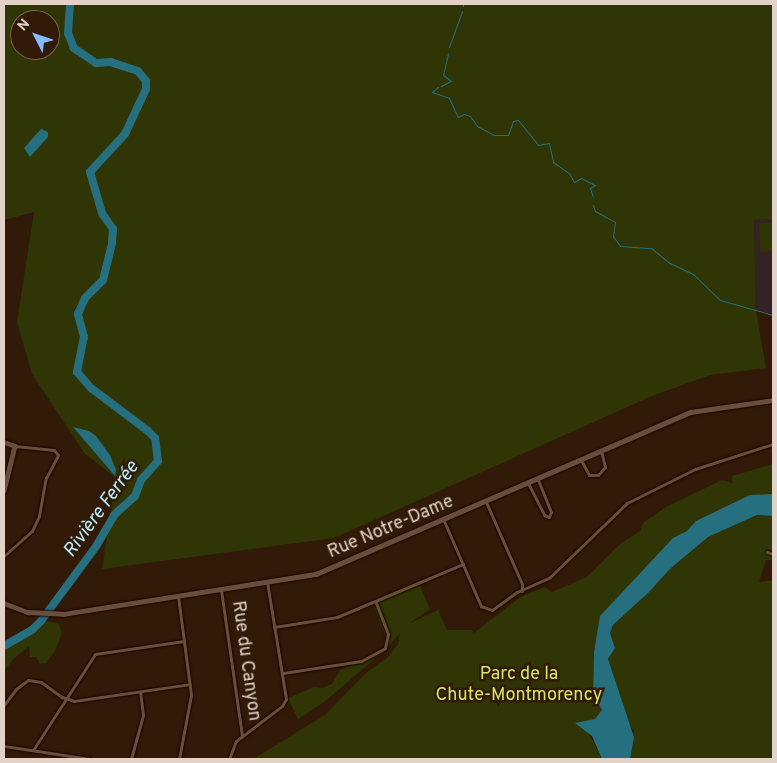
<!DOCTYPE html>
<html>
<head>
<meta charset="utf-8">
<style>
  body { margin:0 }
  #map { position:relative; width:777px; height:763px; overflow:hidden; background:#321a08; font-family:Overpass,sans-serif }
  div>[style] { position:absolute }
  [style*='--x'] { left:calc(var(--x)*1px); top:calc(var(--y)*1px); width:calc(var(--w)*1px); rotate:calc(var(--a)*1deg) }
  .education>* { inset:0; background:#352226 }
  .green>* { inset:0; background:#2f3504 }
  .water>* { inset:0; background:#256f7f }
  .stream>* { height:1px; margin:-0.5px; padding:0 0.5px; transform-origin:0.5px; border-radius:0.5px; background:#256f7f }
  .river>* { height:8px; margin:-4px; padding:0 4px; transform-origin:4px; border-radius:4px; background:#256f7f }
  .roads { filter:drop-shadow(0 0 1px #180400) drop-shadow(0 0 1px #180400) }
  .minor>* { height:3px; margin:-1.5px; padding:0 1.5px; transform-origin:1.5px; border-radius:1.5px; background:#694e3c }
  .tertiary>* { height:4.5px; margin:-2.25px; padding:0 2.25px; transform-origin:2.25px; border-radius:2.25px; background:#694e3c }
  span { translate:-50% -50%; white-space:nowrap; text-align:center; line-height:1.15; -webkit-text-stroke:5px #321a08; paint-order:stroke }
  .street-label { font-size:18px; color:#e2d2c7 }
  .park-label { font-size:18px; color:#d4e664 }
  .water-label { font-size:19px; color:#b4eefd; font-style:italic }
  .frame { position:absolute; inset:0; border:5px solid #e2d2c7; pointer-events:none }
  .north { position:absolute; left:10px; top:10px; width:50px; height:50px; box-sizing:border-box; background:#321a08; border:1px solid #786454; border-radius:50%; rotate:311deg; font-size:14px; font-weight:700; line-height:20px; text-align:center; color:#e2d2c7 }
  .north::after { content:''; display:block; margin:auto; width:18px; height:22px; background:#86bbfb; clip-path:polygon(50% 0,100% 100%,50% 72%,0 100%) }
</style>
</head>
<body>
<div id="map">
  <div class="education">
    <i style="clip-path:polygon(773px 219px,773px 315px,756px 310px,754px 220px)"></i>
  </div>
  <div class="green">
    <i style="clip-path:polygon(evenodd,4px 4px,773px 4px,773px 219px,754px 220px,756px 310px,766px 368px,710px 375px,652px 396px,334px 538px,102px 569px,116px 478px,85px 454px,32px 374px,17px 322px,34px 212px,4px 220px,4px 4px,20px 20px,50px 20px,50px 50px,20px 50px,20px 20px)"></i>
    <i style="clip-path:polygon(773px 222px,773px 251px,760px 252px,759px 223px)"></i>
    <i style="clip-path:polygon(773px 464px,773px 494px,679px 541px,594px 648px,593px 694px,602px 710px,595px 719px,583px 722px,602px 759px,253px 759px,325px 715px,367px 672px,387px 658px,398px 644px,400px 633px,389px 646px,372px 602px,418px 581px,430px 609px,410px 623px,438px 610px,447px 630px,472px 630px,474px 633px,519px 598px,544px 587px,552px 592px,587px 577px,620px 544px,640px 531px,644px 522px,666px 507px,722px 480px,732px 483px,732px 476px)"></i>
    <i style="clip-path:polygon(757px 515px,773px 516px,772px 560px,766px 560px,759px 582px,773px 580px,773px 759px,630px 759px,634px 731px,628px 722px,608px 659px,615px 648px,610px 633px,613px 625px,649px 592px,670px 569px,708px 537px)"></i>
    <i style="clip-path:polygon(45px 621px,58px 623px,62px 633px,55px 651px,46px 663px,40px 664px,36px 657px,30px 657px,29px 646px,14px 658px,4px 671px,4px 650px,39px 629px)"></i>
    <i style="clip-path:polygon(384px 651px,323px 703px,298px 719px,288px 698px,314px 687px,322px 688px,332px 684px,340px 670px)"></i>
  </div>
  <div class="water">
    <i style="clip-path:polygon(41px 129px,48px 132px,48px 137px,30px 157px,24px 148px)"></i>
    <i style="clip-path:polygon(73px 427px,89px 431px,96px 436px,110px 455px,116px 470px,115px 476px)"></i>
    <i style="clip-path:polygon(773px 494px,773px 516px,757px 515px,708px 537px,670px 569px,649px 592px,613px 625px,610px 633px,615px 648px,608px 659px,634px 737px,630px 759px,602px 759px,592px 736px,575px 723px,595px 719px,602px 710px,593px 695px,594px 652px,600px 616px,673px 538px,687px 531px,696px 521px,750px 495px)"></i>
  </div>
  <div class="stream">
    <i style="--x:463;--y:6;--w:2;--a:-90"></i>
    <i style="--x:449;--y:47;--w:38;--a:-70"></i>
    <i style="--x:441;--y:86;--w:11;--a:-27"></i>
    <i style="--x:451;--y:81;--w:10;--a:-143"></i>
    <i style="--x:443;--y:75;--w:22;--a:-77"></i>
    <i style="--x:438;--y:87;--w:8;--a:140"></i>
    <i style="--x:432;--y:92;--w:18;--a:19"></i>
    <i style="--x:449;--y:98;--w:21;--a:65"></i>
    <i style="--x:458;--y:117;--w:7;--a:-27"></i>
    <i style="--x:464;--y:114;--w:6;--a:18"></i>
    <i style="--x:470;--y:116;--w:12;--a:55"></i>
    <i style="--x:477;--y:126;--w:19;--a:28"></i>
    <i style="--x:494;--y:135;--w:14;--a:0"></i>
    <i style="--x:508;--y:135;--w:15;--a:-70"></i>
    <i style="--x:513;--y:121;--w:5;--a:-11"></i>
    <i style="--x:518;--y:120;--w:32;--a:51"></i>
    <i style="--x:538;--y:145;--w:11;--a:-10"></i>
    <i style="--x:549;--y:143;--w:19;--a:78"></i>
    <i style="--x:553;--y:162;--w:19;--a:35"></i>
    <i style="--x:569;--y:173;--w:10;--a:61"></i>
    <i style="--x:574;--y:182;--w:8;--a:-30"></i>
    <i style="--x:581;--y:178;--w:16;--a:27"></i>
    <i style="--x:595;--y:185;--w:6;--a:149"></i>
    <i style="--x:590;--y:188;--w:9;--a:72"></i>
    <i style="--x:593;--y:205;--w:6;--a:72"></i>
    <i style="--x:595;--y:211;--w:23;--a:29"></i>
    <i style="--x:615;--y:222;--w:14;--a:98"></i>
    <i style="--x:613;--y:236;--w:12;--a:55"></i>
    <i style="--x:620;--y:246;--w:31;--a:4"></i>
    <i style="--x:651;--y:248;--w:22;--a:39"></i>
    <i style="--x:668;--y:262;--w:28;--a:26"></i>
    <i style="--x:693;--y:274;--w:37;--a:44"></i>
    <i style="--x:720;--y:300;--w:55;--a:15.8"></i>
  </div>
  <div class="river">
    <i style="--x:4;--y:646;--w:32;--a:-30"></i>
    <i style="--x:32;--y:630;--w:13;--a:-45"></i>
    <i style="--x:41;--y:621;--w:94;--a:-53.6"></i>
    <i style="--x:97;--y:545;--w:34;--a:-60"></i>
    <i style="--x:114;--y:515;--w:28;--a:-42"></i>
    <i style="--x:135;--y:496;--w:17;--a:-69"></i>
    <i style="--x:141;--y:480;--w:25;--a:-48"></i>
    <i style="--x:158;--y:461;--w:23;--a:-97"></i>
    <i style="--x:155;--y:438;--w:10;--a:-135"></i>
    <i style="--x:148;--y:431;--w:71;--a:-143"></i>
    <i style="--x:91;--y:388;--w:21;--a:-131"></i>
    <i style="--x:77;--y:372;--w:36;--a:-79"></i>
    <i style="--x:84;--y:337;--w:24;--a:-105"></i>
    <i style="--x:78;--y:314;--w:17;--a:-66"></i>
    <i style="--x:85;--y:298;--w:25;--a:-45"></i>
    <i style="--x:103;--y:280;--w:38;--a:-76"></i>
    <i style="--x:112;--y:243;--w:14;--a:-86"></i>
    <i style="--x:113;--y:229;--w:19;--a:-125"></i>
    <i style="--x:102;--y:213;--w:43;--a:-106.3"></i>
    <i style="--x:90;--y:172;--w:52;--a:-47.4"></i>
    <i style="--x:125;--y:134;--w:50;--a:-65"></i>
    <i style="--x:146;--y:89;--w:8;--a:-90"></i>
    <i style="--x:146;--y:81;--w:13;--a:-129"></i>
    <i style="--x:138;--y:71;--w:28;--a:-162"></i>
    <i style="--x:111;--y:62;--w:15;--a:176"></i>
    <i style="--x:96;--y:63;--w:27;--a:-146"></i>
    <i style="--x:74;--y:48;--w:16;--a:-112"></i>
    <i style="--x:68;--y:33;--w:29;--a:-86"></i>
  </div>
  <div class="roads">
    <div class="minor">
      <i style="--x:581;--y:460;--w:17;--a:62"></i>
      <i style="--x:589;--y:475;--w:9;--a:0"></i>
      <i style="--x:598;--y:475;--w:11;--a:-49"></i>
      <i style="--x:605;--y:467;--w:16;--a:-104"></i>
      <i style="--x:528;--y:483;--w:36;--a:63"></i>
      <i style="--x:544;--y:515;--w:5;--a:22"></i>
      <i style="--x:549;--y:517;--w:5;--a:-68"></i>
      <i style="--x:551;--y:512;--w:35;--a:-112"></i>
      <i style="--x:486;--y:502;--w:90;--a:66.3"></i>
      <i style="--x:522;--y:584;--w:7;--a:90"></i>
      <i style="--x:444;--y:521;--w:93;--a:66.5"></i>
      <i style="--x:481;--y:606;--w:12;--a:20"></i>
      <i style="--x:492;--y:610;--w:31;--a:-36"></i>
      <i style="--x:517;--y:592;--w:36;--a:-24"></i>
      <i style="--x:550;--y:577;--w:107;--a:-43.9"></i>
      <i style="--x:627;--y:503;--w:76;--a:-26.6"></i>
      <i style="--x:695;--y:469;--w:82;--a:-17.8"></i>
      <i style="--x:767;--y:552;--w:6;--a:18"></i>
      <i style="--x:4;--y:556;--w:38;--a:-42"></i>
      <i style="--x:32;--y:531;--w:17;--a:-65"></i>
      <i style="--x:39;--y:516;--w:39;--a:-80"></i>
      <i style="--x:46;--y:478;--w:26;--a:-62"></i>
      <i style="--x:58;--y:455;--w:6;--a:-129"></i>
      <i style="--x:54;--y:450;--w:39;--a:-174"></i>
      <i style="--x:221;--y:590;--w:148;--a:81.8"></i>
      <i style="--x:178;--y:596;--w:100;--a:82.5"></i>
      <i style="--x:191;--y:695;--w:65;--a:100.6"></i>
      <i style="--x:274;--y:627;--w:64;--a:-9"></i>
      <i style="--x:337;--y:617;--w:137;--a:-22.8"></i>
      <i style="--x:283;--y:673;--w:79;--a:-8.7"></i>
      <i style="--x:361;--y:661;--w:27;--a:-28"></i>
      <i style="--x:385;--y:648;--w:14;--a:-78"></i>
      <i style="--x:388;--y:634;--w:33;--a:-111"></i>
      <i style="--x:4;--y:705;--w:20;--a:-53"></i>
      <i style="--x:16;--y:689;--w:15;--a:-37"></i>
      <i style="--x:28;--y:680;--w:13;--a:9"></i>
      <i style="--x:41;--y:682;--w:26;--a:36"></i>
      <i style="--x:62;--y:697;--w:13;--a:18"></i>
      <i style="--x:74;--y:701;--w:117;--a:-8.3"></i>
      <i style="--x:4;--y:746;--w:87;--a:8.6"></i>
      <i style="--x:33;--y:750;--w:114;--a:-57.1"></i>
      <i style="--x:95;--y:654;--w:90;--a:-8.3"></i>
      <i style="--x:131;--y:759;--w:46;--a:-74.7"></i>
      <i style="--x:143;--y:715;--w:23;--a:-97"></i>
      <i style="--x:229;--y:759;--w:19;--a:-69"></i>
      <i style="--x:236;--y:741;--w:58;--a:-37.3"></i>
      <i style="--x:282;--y:706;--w:8;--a:-60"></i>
      <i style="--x:286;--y:699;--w:119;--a:-99.2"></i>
    </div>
    <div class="tertiary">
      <i style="--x:4;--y:442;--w:12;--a:20"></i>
      <i style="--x:15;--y:446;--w:46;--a:103.7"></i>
      <i style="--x:4;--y:603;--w:26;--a:21"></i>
      <i style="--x:28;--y:612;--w:35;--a:3"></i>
      <i style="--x:63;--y:614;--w:256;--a:-9"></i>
      <i style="--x:316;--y:574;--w:408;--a:-23.4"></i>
      <i style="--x:691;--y:412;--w:83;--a:-8.3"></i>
    </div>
  </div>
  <div class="street-label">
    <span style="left:391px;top:528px;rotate:-23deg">Rue Notre-Dame</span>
    <span style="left:245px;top:661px;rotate:82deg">Rue du Canyon</span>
  </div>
  <div class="park-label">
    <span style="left:519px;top:686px">Parc de la<br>Chute-Montmorency</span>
  </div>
  <div class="water-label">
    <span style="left:102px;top:510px;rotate:-54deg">Rivière Ferrée</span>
  </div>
  <div class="frame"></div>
  <div class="north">N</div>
</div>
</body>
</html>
